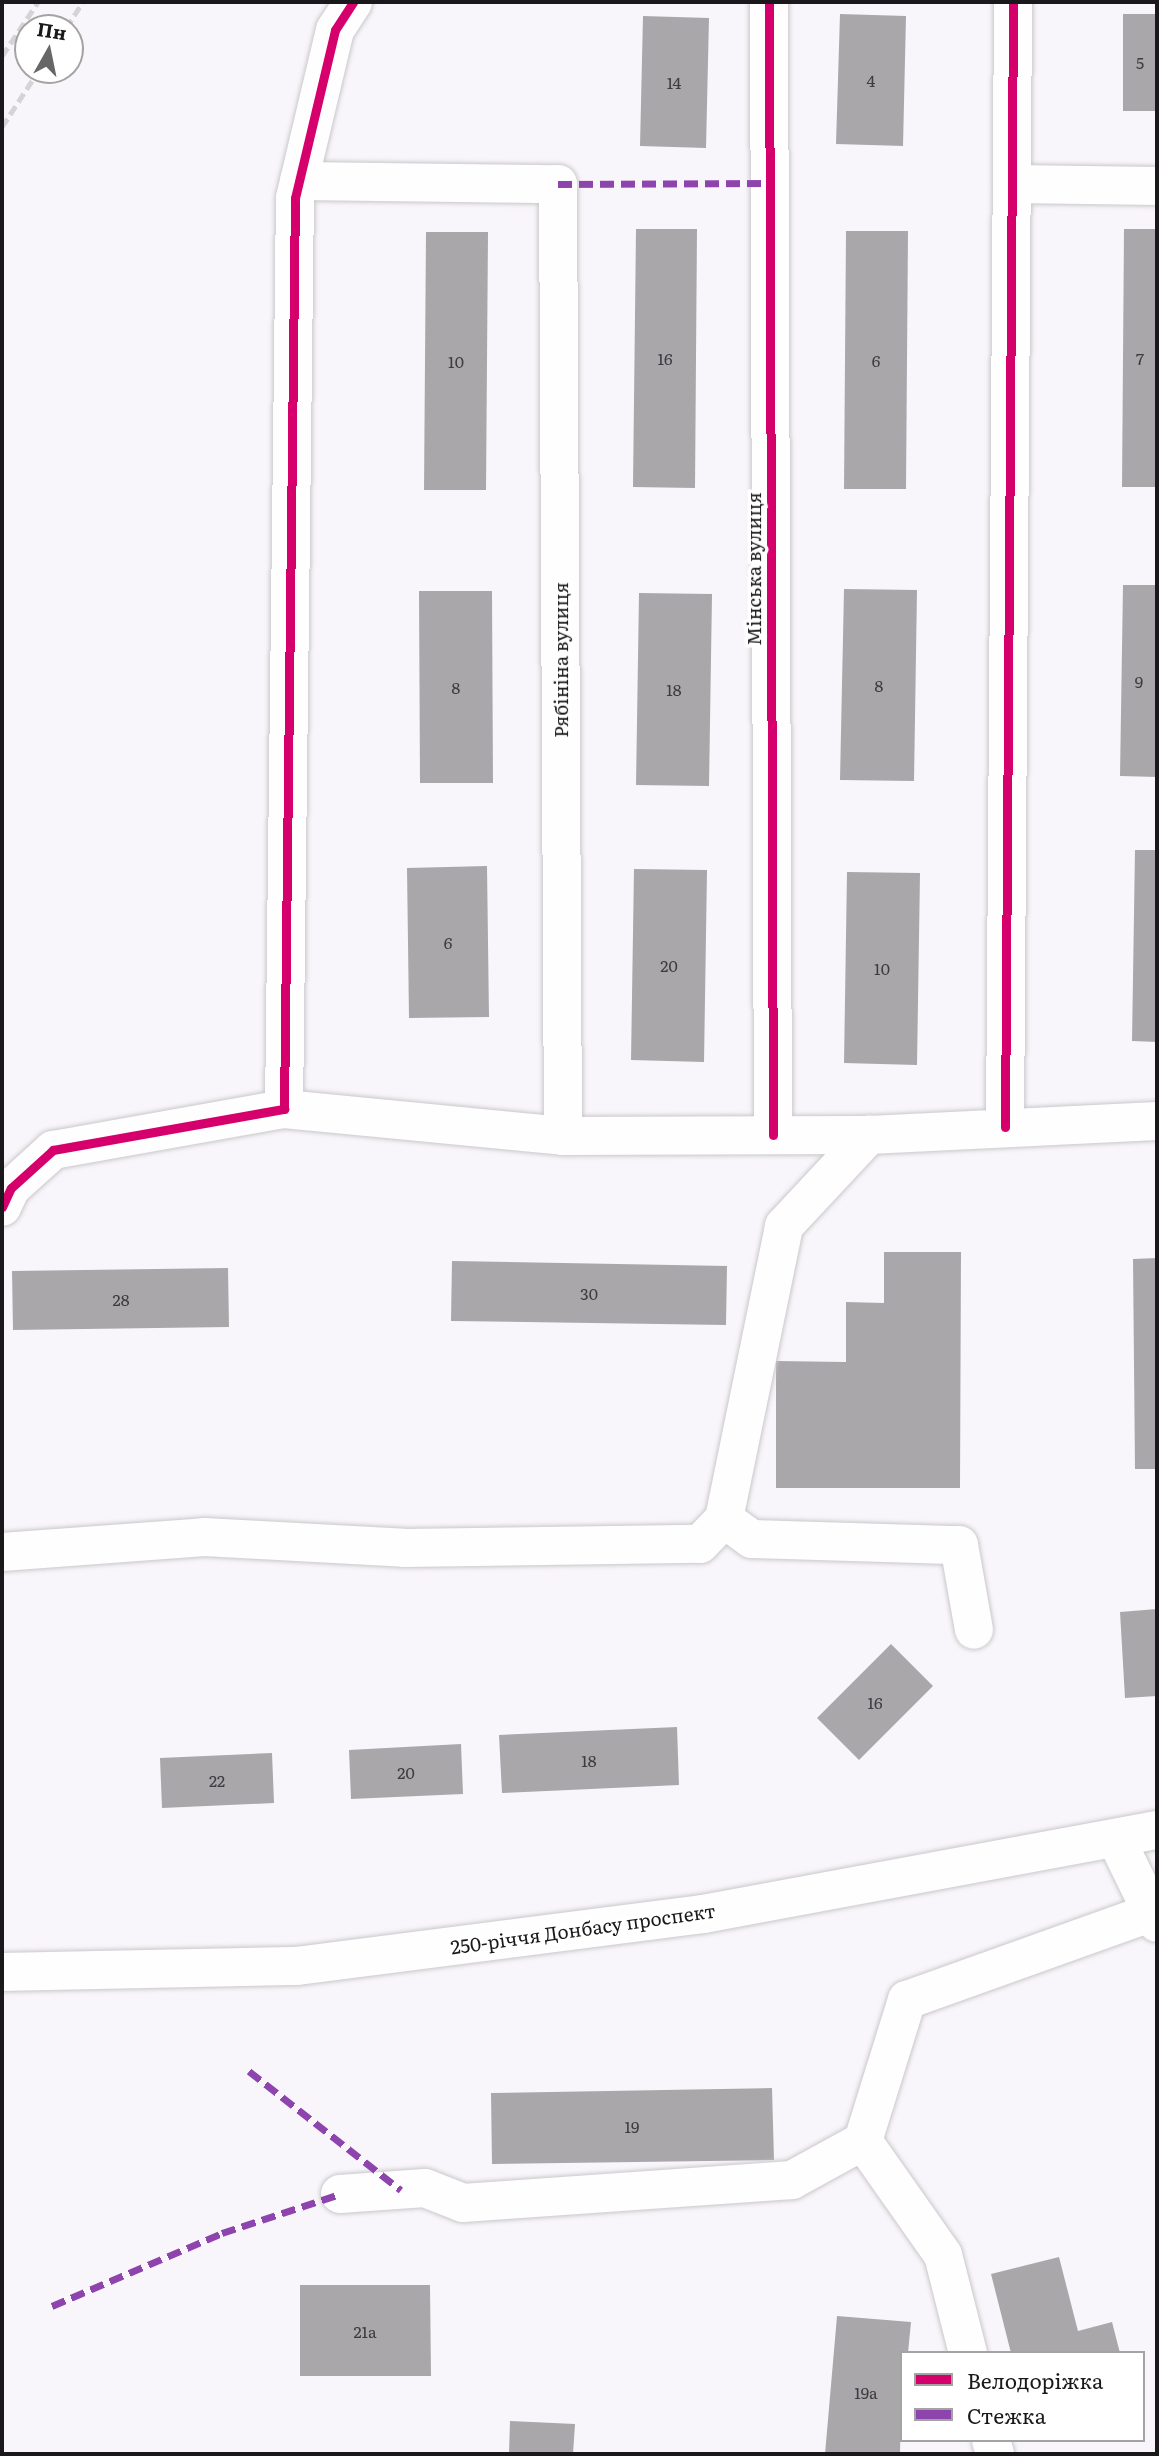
<!DOCTYPE html>
<html>
<head>
<meta charset="utf-8">
<style>
  body { margin:0 }
  #map { position:relative; width:1159px; height:2456px; overflow:hidden; background:#f9f6fb; font-family:Literata,serif }
  div>[style] { position:absolute }
  [style*='--x'] { left:calc(var(--x)*1px); top:calc(var(--y)*1px); width:calc(var(--w)*1px); rotate:calc(var(--a)*1deg) }
  .building>* { inset:0; background:#aaa7ab }
  .roads { filter:drop-shadow(0 0 2px #cac8cb) drop-shadow(0 0 2px #cac8cb) }
  .minor>* { height:38px; margin:-19px; padding:0 19px; transform-origin:19px; border-radius:19px; background:#fefefe }
  .major>* { height:38px; margin:-19px; padding:0 19px; transform-origin:19px; border-radius:19px; background:#fefefe }
  .rail>* { height:5px; margin-top:-2.5px; transform-origin:0; background:repeating-linear-gradient(90deg,#d4d3d5 0 10px,transparent 0 15px) }
  .quiet>* { height:7px; margin-top:-3.5px; transform-origin:0; background:repeating-linear-gradient(90deg,#8e44ad 0 14px,transparent 0 21px) }
  .cycleway>* { height:9px; margin:-4.5px; padding:0 4.5px; transform-origin:4.5px; border-radius:4.5px; background:#d6006c }
  span { translate:-50% -50%; white-space:nowrap; text-align:center; line-height:1.15; -webkit-text-stroke:7px #fff; paint-order:stroke }
  .number-label { font-size:16px; color:#3e3c3f }
  .number-label span { -webkit-text-stroke-width:0 }
  .street-label { font-size:19px; color:#1a181b }
  .frame { position:absolute; inset:0; border:4px solid #1a181b; pointer-events:none }
  .legend { position:absolute; left:900px; top:2351px; width:245px; height:91px; box-sizing:border-box; background:#fff; border:2px solid #a3a3a4; margin:0; padding:9px 12px; list-style:none; font-size:21px; color:#1a181b }
  .legend li { display:flex; align-items:center; gap:14px; height:35px }
  .legend b { width:35px; border:2px solid #a3a3a4 }
  .north { position:absolute; left:14px; top:14px; width:70px; height:70px; box-sizing:border-box; background:#fff; border:2px solid #a3a3a4; border-radius:50%; rotate:9deg; font-size:19px; font-weight:700; line-height:28px; text-align:center; color:#1a181b }
  .north::after { content:''; display:block; margin:auto; width:24px; height:32px; background:#686669; clip-path:polygon(50% 0,100% 100%,50% 72%,0 100%) }
</style>
</head>
<body>
<div id="map">
  <div class="building">
    <i style="clip-path:polygon(840px 14px,906px 16px,903px 146px,836px 144px)"></i>
    <i style="clip-path:polygon(1123px 14px,1157px 14px,1157px 111px,1123px 111px)"></i>
    <i style="clip-path:polygon(643px 16px,709px 18px,706px 148px,640px 146px)"></i>
    <i style="clip-path:polygon(636px 229px,697px 229px,695px 488px,633px 487px)"></i>
    <i style="clip-path:polygon(1124px 229px,1157px 229px,1157px 487px,1122px 487px)"></i>
    <i style="clip-path:polygon(846px 231px,908px 231px,906px 489px,844px 489px)"></i>
    <i style="clip-path:polygon(426px 232px,488px 232px,486px 490px,424px 490px)"></i>
    <i style="clip-path:polygon(1123px 585px,1157px 585px,1157px 777px,1120px 776px)"></i>
    <i style="clip-path:polygon(844px 589px,917px 590px,914px 781px,840px 780px)"></i>
    <i style="clip-path:polygon(419px 591px,492px 591px,493px 783px,420px 783px)"></i>
    <i style="clip-path:polygon(639px 593px,712px 594px,709px 786px,636px 785px)"></i>
    <i style="clip-path:polygon(1135px 850px,1157px 850px,1157px 1042px,1132px 1041px)"></i>
    <i style="clip-path:polygon(487px 866px,489px 1017px,409px 1018px,407px 868px)"></i>
    <i style="clip-path:polygon(634px 869px,707px 870px,704px 1062px,631px 1060px)"></i>
    <i style="clip-path:polygon(847px 872px,920px 873px,917px 1065px,844px 1063px)"></i>
    <i style="clip-path:polygon(884px 1252px,961px 1252px,960px 1488px,776px 1488px,776px 1361px,846px 1362px,846px 1302px,884px 1303px)"></i>
    <i style="clip-path:polygon(1157px 1258px,1157px 1469px,1135px 1469px,1133px 1259px)"></i>
    <i style="clip-path:polygon(452px 1261px,727px 1266px,726px 1325px,451px 1321px)"></i>
    <i style="clip-path:polygon(228px 1268px,229px 1327px,13px 1330px,12px 1271px)"></i>
    <i style="clip-path:polygon(1157px 1609px,1157px 1696px,1125px 1698px,1120px 1612px)"></i>
    <i style="clip-path:polygon(891px 1644px,933px 1686px,859px 1760px,817px 1718px)"></i>
    <i style="clip-path:polygon(677px 1727px,679px 1785px,502px 1793px,499px 1735px)"></i>
    <i style="clip-path:polygon(461px 1744px,463px 1794px,351px 1799px,349px 1750px)"></i>
    <i style="clip-path:polygon(272px 1753px,274px 1803px,162px 1808px,160px 1758px)"></i>
    <i style="clip-path:polygon(772px 2088px,774px 2160px,492px 2164px,491px 2093px)"></i>
    <i style="clip-path:polygon(1059px 2257px,1078px 2331px,1112px 2322px,1120px 2353px,1011px 2353px,991px 2274px)"></i>
    <i style="clip-path:polygon(300px 2285px,430px 2285px,431px 2376px,300px 2376px)"></i>
    <i style="clip-path:polygon(837px 2316px,911px 2322px,908px 2353px,902px 2353px,900px 2454px,825px 2454px)"></i>
    <i style="clip-path:polygon(510px 2421px,575px 2424px,573px 2454px,509px 2454px)"></i>
  </div>
  <div class="roads">
    <div class="minor">
      <i style="--x:769;--y:2;--w:1133;--a:89.8"></i>
      <i style="--x:299;--y:181;--w:259;--a:0.7"></i>
      <i style="--x:558;--y:184;--w:952;--a:89.7"></i>
      <i style="--x:1012;--y:184;--w:145;--a:0.8"></i>
      <i style="--x:284;--y:1109;--w:280;--a:5.5"></i>
      <i style="--x:563;--y:1136;--w:306;--a:-0.2"></i>
      <i style="--x:869;--y:1135;--w:288;--a:-2.8"></i>
      <i style="--x:1005;--y:1127;--w:1125;--a:-89.59"></i>
      <i style="--x:2;--y:1207;--w:21;--a:-65"></i>
      <i style="--x:11;--y:1188;--w:57;--a:-42.1"></i>
      <i style="--x:53;--y:1150;--w:235;--a:-10.1"></i>
      <i style="--x:284;--y:1109;--w:911;--a:-89.31"></i>
      <i style="--x:295;--y:198;--w:173;--a:-76.6"></i>
      <i style="--x:335;--y:30;--w:33;--a:-57"></i>
      <i style="--x:724;--y:1519;--w:34;--a:36"></i>
      <i style="--x:752;--y:1539;--w:207;--a:1.7"></i>
      <i style="--x:959;--y:1545;--w:86;--a:80"></i>
      <i style="--x:2;--y:1552;--w:203;--a:-4.2"></i>
      <i style="--x:204;--y:1537;--w:200;--a:3.1"></i>
      <i style="--x:404;--y:1548;--w:296;--a:-0.8"></i>
      <i style="--x:700;--y:1544;--w:35;--a:-46"></i>
      <i style="--x:724;--y:1519;--w:299;--a:-78.4"></i>
      <i style="--x:784;--y:1226;--w:125;--a:-47"></i>
      <i style="--x:1117;--y:1841;--w:91;--a:64"></i>
      <i style="--x:340;--y:2194;--w:85;--a:-4"></i>
      <i style="--x:425;--y:2188;--w:41;--a:21.5"></i>
      <i style="--x:463;--y:2203;--w:330;--a:-4"></i>
      <i style="--x:792;--y:2180;--w:81;--a:-28.8"></i>
      <i style="--x:968;--y:2353;--w:101;--a:-104.3"></i>
      <i style="--x:943;--y:2255;--w:139;--a:-125.1"></i>
      <i style="--x:863;--y:2141;--w:148;--a:-72.7"></i>
      <i style="--x:907;--y:2000;--w:258;--a:-19.7"></i>
      <i style="--x:991;--y:2440;--w:15;--a:74"></i>
    </div>
    <div class="major">
      <i style="--x:2;--y:1972;--w:295;--a:-1.2"></i>
      <i style="--x:297;--y:1966;--w:409;--a:-7.3"></i>
      <i style="--x:703;--y:1914;--w:462;--a:-10.5"></i>
    </div>
  </div>
  <div class="rail">
    <i style="--x:66;--y:28;--w:31;--a:-57"></i>
    <i style="--x:2;--y:56;--w:65;--a:-56.3"></i>
    <i style="--x:2;--y:127;--w:68;--a:-57"></i>
  </div>
  <div class="quiet">
    <i style="--x:558;--y:184;--w:212;--a:-0.3"></i>
    <i style="--x:249;--y:2071;--w:193;--a:38.1"></i>
    <i style="--x:52;--y:2306;--w:185;--a:-23.2"></i>
    <i style="--x:222;--y:2233;--w:124;--a:-18.3"></i>
  </div>
  <div class="cycleway">
    <i style="--x:769;--y:2;--w:1133;--a:89.8"></i>
    <i style="--x:1005;--y:1127;--w:1125;--a:-89.59"></i>
    <i style="--x:2;--y:1207;--w:21;--a:-65"></i>
    <i style="--x:11;--y:1188;--w:57;--a:-42.1"></i>
    <i style="--x:53;--y:1150;--w:235;--a:-10.1"></i>
    <i style="--x:284;--y:1109;--w:911;--a:-89.31"></i>
    <i style="--x:295;--y:198;--w:173;--a:-76.6"></i>
    <i style="--x:335;--y:30;--w:33;--a:-57"></i>
  </div>
  <div class="number-label">
    <span style="left:1140px;top:62px">5</span>
    <span style="left:871px;top:80px">4</span>
    <span style="left:674px;top:82px">14</span>
    <span style="left:665px;top:358px">16</span>
    <span style="left:1140px;top:358px">7</span>
    <span style="left:876px;top:360px">6</span>
    <span style="left:456px;top:361px">10</span>
    <span style="left:1139px;top:681px">9</span>
    <span style="left:879px;top:685px">8</span>
    <span style="left:456px;top:687px">8</span>
    <span style="left:674px;top:689px">18</span>
    <span style="left:448px;top:942px">6</span>
    <span style="left:669px;top:965px">20</span>
    <span style="left:882px;top:968px">10</span>
    <span style="left:589px;top:1293px">30</span>
    <span style="left:121px;top:1299px">28</span>
    <span style="left:875px;top:1702px">16</span>
    <span style="left:589px;top:1760px">18</span>
    <span style="left:406px;top:1772px">20</span>
    <span style="left:217px;top:1780px">22</span>
    <span style="left:632px;top:2126px">19</span>
    <span style="left:365px;top:2331px">21а</span>
    <span style="left:866px;top:2392px">19а</span>
  </div>
  <div class="street-label">
    <span style="left:754px;top:569px;rotate:-90deg">Мінська вулиця</span>
    <span style="left:561px;top:660px;rotate:-90deg">Рябініна вулиця</span>
    <span style="left:583px;top:1929px;rotate:-8deg">250-річчя Донбасу проспект</span>
  </div>
  <div class="frame"></div>
  <ul class="legend">
  <li><b style="height:9px;background:#d6006c"></b>Велодоріжка</li>
  <li><b style="height:9px;background:#8e44ad"></b>Стежка</li>
  </ul>
  <div class="north">Пн</div>
</div>
</body>
</html>
